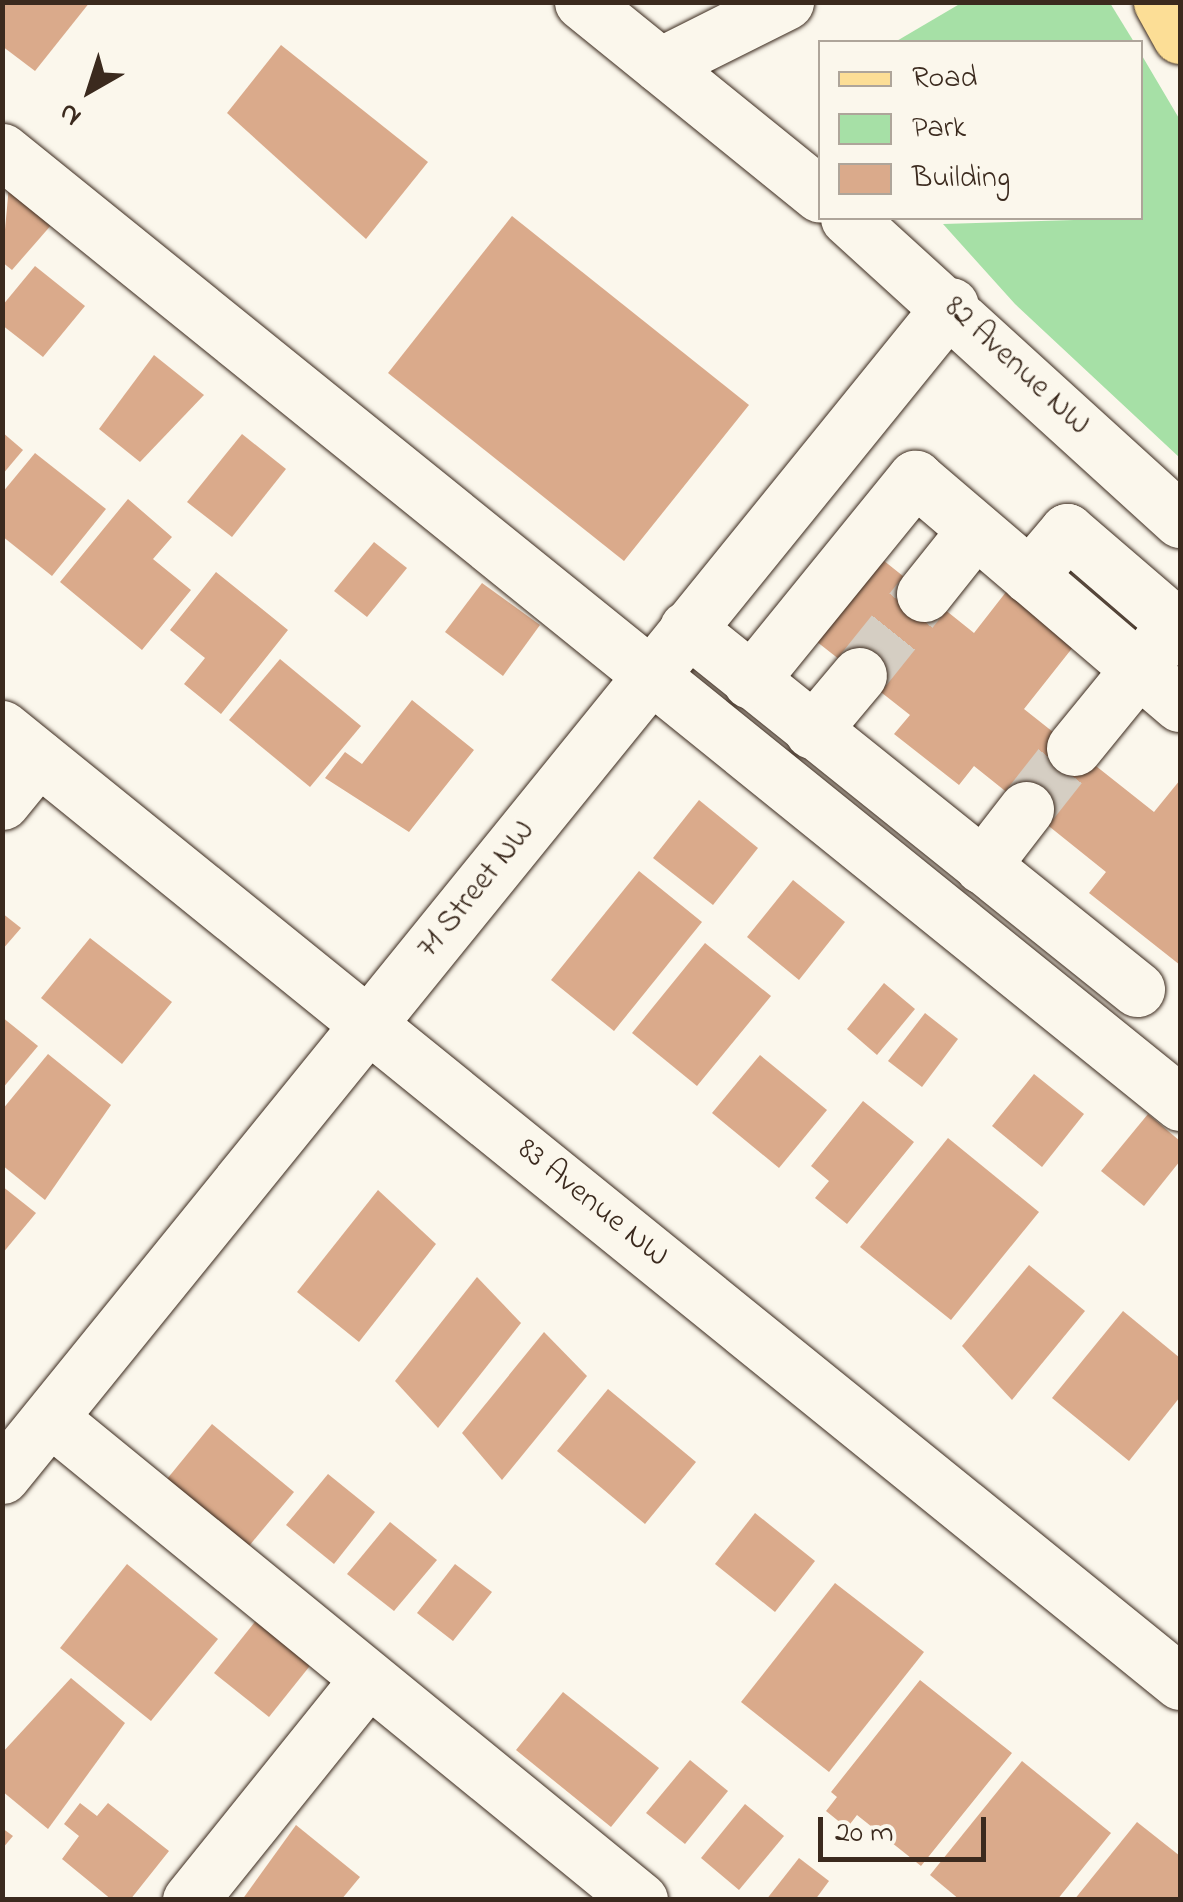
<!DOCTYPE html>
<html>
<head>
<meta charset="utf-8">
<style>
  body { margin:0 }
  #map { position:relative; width:1183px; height:1902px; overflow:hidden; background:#fbf7ec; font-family:"Indie Flower",sans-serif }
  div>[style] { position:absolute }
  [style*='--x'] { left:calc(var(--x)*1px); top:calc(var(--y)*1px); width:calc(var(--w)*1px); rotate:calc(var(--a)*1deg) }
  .green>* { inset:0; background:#a6e0a6 }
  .building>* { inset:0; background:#daaa8b }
  .minor-tunnel>* { height:55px; margin-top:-27.5px; transform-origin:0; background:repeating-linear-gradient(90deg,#d5cec3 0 55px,transparent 0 83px) }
  .roads { filter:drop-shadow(0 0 2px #3b2a1e) drop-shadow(0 0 2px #3b2a1e) }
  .minor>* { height:55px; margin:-27.5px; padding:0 27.5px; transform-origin:27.5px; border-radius:27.5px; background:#fbf7ec }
  .major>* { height:55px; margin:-27.5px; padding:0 27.5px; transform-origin:27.5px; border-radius:27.5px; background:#fcde96 }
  span { translate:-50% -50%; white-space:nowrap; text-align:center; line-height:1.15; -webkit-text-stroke:8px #fbf7ec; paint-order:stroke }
  .street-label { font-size:32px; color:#3b2a1e }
  .frame { position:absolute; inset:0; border:5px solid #3b2a1e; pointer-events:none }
  .legend { position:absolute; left:818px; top:40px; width:325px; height:180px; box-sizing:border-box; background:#fbf7ec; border:2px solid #aea59a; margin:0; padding:12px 18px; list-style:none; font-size:30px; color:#3b2a1e }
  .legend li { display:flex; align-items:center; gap:20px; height:50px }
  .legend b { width:50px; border:2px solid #aea59a }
  .north { position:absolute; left:40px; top:40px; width:100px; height:100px; -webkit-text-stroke:8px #fbf7ec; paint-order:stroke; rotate:219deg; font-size:28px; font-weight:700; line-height:40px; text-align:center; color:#3b2a1e }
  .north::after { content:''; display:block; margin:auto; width:35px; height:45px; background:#3b2a1e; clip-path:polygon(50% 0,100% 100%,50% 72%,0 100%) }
  .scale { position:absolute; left:818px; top:1817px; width:168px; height:45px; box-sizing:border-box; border:5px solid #3b2a1e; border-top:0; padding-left:12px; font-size:30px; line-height:35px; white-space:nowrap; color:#3b2a1e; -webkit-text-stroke:8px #fbf7ec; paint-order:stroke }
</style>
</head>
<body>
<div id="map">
  <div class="green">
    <i style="clip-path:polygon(963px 2px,1110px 3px,1134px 42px,895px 42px)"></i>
    <i style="clip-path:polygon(1141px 54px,1180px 120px,1180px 458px,1015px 304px,943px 224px,1140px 218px)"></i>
  </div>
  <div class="building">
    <i style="clip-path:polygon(2px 2px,90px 2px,35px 71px,2px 46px)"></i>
    <i style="clip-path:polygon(281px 45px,428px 162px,366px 239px,227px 113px)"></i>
    <i style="clip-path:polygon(9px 186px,53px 223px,12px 270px,2px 262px)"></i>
    <i style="clip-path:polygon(512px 216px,749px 405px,624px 561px,388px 373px)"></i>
    <i style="clip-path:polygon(35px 266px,85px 306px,43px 357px,2px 325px,2px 306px)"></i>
    <i style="clip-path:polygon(154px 355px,204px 395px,140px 462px,99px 429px)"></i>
    <i style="clip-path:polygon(2px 432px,23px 450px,2px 475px)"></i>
    <i style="clip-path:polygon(242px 434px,286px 469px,232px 537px,187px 502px)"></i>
    <i style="clip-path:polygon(35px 453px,106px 509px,52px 576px,2px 536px,2px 493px)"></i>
    <i style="clip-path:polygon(128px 499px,172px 537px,153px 559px,191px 590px,142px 650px,60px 582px)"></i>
    <i style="clip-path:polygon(374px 542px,407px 568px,367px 617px,334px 591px)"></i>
    <i style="clip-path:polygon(873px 552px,974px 633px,1013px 583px,1081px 637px,1024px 709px,1154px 812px,1180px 780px,1180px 965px,1089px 893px,1106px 872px,974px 766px,959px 785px,894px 734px,910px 715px,807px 634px)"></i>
    <i style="clip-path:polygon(216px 572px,288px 630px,221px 714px,184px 684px,205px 658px,170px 630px)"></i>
    <i style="clip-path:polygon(482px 583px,540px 625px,503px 676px,445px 632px)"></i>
    <i style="clip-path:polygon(280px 659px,361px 726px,310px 787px,229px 720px)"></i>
    <i style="clip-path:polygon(412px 700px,474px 750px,409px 832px,325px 778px,345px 752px,362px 764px)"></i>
    <i style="clip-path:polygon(699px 800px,758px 848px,713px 905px,653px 858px)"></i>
    <i style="clip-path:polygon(639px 871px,702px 922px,614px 1031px,551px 980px)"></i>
    <i style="clip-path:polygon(793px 880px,845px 922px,799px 980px,747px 937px)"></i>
    <i style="clip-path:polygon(2px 913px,21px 928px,2px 950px)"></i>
    <i style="clip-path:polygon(90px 938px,172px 1002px,122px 1064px,41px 998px)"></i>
    <i style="clip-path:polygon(705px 943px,771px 996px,697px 1086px,632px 1033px)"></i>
    <i style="clip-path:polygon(884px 983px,915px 1009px,877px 1055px,847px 1029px)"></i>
    <i style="clip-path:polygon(925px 1013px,958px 1039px,922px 1087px,888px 1061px)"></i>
    <i style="clip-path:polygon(2px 1017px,38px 1046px,2px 1089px)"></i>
    <i style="clip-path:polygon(48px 1054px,111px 1105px,45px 1200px,2px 1165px,2px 1110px)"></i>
    <i style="clip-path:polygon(760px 1055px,827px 1110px,779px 1168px,712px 1113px)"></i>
    <i style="clip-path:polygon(1034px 1074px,1084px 1114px,1042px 1167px,992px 1126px)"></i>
    <i style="clip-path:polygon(863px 1101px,914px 1142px,847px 1224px,815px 1198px,829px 1181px,811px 1166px)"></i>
    <i style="clip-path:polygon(1148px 1114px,1180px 1141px,1180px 1161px,1144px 1206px,1101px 1171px)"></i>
    <i style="clip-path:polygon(948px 1138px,1039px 1212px,951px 1320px,860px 1247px)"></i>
    <i style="clip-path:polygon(2px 1186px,36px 1213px,2px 1254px)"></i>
    <i style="clip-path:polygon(378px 1190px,436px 1244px,359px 1342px,297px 1292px)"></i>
    <i style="clip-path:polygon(1029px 1265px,1085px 1311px,1012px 1400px,962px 1346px)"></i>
    <i style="clip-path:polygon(477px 1277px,521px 1323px,438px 1428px,395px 1381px)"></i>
    <i style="clip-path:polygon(1123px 1311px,1180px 1358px,1180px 1397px,1129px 1461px,1052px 1398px)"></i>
    <i style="clip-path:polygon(544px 1332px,587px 1376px,502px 1480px,462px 1433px)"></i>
    <i style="clip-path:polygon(608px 1389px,696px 1462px,645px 1524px,557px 1451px)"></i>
    <i style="clip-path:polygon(212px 1424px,294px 1492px,249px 1546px,167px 1479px)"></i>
    <i style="clip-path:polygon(328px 1474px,375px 1512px,334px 1564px,286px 1525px)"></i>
    <i style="clip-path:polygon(755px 1513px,815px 1561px,775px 1612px,715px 1564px)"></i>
    <i style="clip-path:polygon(390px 1522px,437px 1560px,394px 1611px,347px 1574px)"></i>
    <i style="clip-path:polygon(127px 1564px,218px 1639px,151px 1721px,60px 1648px)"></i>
    <i style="clip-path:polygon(455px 1564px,492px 1592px,453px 1641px,417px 1613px)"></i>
    <i style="clip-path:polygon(835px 1583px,924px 1652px,829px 1772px,741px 1702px)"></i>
    <i style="clip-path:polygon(258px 1618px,313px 1662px,269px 1717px,214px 1673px)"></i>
    <i style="clip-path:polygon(71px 1678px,125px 1723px,48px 1829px,2px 1791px,2px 1753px)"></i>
    <i style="clip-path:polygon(920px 1680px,1012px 1753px,921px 1866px,857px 1815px,847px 1828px,826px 1811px,837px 1797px,831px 1792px)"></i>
    <i style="clip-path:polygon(563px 1692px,659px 1768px,611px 1827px,516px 1750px)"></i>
    <i style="clip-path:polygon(690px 1760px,728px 1791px,685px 1844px,646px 1813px)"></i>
    <i style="clip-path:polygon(1022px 1761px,1111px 1833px,1057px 1900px,960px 1900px,930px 1875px)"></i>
    <i style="clip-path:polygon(80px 1803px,97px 1816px,108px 1803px,169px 1851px,130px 1900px,112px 1900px,62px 1859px,79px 1836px,64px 1824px)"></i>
    <i style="clip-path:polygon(745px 1804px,784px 1836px,739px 1890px,701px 1858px)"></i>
    <i style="clip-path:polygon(1137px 1822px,1180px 1856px,1180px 1900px,1074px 1900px)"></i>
    <i style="clip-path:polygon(296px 1825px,360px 1877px,341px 1900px,242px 1900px)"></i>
    <i style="clip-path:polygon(2px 1828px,13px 1836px,2px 1849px)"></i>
    <i style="clip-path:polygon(799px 1858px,829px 1881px,815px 1900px,766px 1900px)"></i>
  </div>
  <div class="minor-tunnel">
    <i style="--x:859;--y:675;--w:104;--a:-51.3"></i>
    <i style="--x:1026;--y:809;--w:78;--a:-51.8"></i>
  </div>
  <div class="roads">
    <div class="minor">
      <i style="--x:582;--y:2;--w:306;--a:39"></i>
      <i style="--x:660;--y:65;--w:141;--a:-26.6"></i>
      <i style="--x:2;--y:151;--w:1515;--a:38.94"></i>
      <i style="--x:848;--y:218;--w:449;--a:42.3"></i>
      <i style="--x:1029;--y:576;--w:59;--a:-49.8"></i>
      <i style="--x:1067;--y:531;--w:143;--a:40.7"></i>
      <i style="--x:924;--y:594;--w:82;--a:-51.4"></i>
      <i style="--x:687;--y:628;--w:577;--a:38.74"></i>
      <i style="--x:750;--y:681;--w:262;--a:-50.9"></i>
      <i style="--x:915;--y:478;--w:348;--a:40.5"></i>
      <i style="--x:2;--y:728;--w:1516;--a:39"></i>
      <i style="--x:812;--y:731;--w:73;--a:-50"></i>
      <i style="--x:1074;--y:748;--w:141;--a:-50.8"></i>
      <i style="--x:2;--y:802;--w:57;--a:-50.7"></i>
      <i style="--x:982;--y:866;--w:72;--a:-52.3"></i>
      <i style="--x:50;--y:1418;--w:762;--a:39.25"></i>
      <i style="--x:2;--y:1476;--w:1507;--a:-50.98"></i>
      <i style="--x:190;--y:1900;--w:284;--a:-51.2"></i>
    </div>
    <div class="major">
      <i style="--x:1161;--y:2;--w:39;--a:61"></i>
    </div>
  </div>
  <div class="street-label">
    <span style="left:1016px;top:367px;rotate:43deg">82 Avenue NW</span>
    <span style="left:477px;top:890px;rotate:-51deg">71 Street NW</span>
    <span style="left:592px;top:1204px;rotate:39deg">83 Avenue NW</span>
  </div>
  <div class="frame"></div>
  <ul class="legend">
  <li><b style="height:12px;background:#fcde96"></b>Road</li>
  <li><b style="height:28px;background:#a6e0a6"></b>Park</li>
  <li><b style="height:28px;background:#daaa8b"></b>Building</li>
  </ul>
  <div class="north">N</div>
  <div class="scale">20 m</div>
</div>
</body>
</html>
